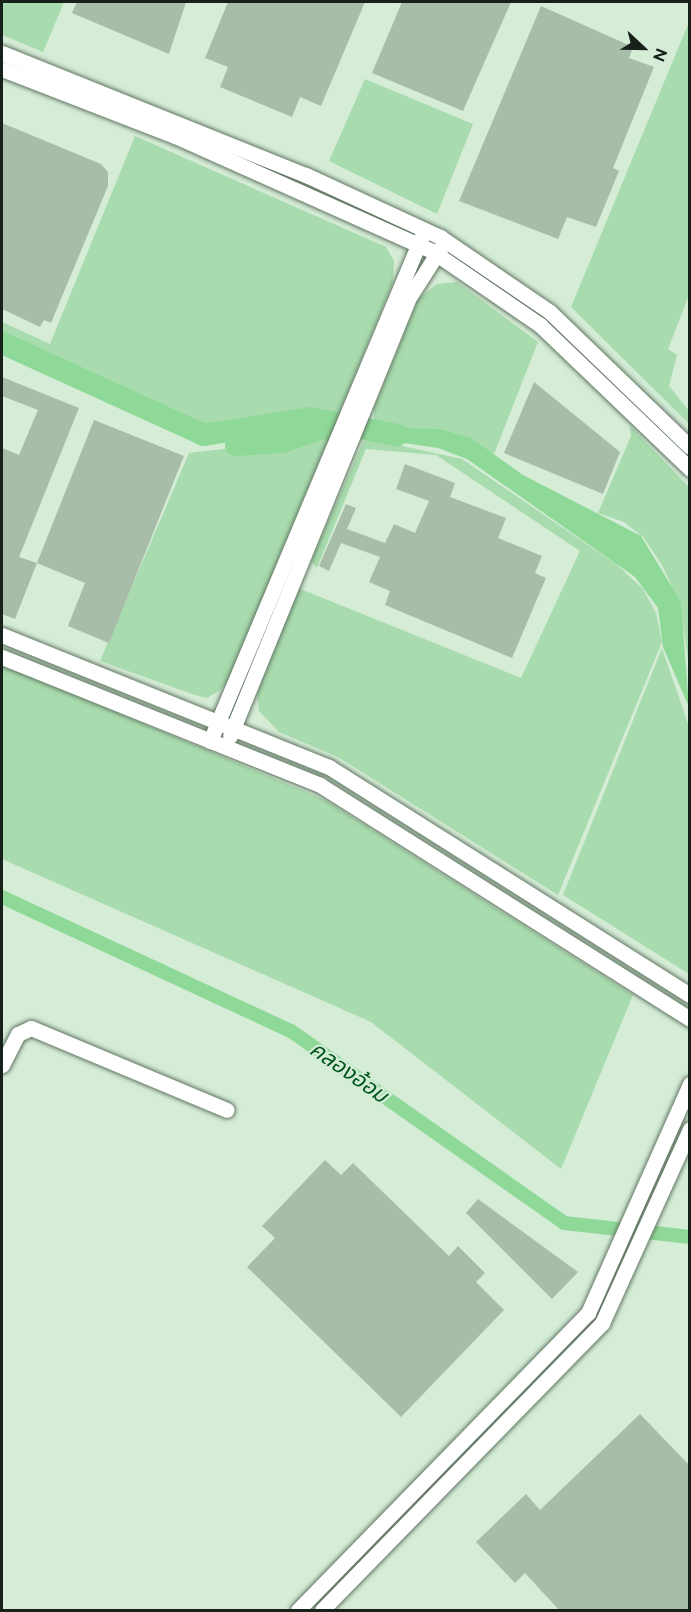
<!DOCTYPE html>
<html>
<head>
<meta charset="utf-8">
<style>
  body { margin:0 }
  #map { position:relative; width:691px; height:1612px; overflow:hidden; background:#d5ecd7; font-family:Raleway,"Noto Sans Thai",sans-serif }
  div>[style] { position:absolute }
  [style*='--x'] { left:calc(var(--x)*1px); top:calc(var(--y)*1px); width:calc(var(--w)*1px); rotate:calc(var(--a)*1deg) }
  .green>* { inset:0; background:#a8dbad }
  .water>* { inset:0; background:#8ed997 }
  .canal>* { height:14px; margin:-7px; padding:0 7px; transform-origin:7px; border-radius:7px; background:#8ed997 }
  .river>* { height:22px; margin:-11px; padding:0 11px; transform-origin:11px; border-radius:11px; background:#8ed997 }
  .building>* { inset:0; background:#a8bda9 }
  .roads { filter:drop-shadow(0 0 2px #617663) drop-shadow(0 0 2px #617663) }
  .minor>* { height:15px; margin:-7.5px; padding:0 7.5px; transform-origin:7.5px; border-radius:7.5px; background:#fff }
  span { translate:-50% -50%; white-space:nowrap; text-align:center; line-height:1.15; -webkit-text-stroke:4.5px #d5ecd7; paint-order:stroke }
  .water-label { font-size:22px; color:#00571c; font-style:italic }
  .frame { position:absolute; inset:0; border:3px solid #182119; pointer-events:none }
  .north { position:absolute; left:613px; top:18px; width:60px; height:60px; -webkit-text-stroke:4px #d5ecd7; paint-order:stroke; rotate:112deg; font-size:16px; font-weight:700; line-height:24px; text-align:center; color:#182119 }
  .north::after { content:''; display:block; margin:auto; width:21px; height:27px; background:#182119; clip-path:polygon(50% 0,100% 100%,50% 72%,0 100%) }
</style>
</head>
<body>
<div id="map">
  <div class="green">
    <i style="clip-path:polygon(2px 2px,64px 2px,43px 52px,2px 35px)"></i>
    <i style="clip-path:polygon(689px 22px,689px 295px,668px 349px,677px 355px,669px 386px,689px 411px,689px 424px,571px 307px)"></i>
    <i style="clip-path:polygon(365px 79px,473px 124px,437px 214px,329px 161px)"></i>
    <i style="clip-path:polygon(135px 136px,386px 247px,394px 261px,393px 282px,339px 414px,317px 408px,209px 429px,2px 342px,2px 322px,50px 344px)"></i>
    <i style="clip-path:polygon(457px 282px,538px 342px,494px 454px,440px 429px,415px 432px,374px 423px,374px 408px,418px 299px,437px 284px)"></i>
    <i style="clip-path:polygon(630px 426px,689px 487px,689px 666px,680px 604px,662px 565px,644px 538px,624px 522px,598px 513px,631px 436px)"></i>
    <i style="clip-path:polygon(323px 428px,330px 435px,231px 677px,220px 690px,207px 698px,195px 695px,100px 661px,189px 453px,282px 442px)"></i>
    <i style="clip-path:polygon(365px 438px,462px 459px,616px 564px,643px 589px,656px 613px,662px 642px,558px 895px,338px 757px,279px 732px,259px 711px,257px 694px,298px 588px,521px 678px,580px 551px,436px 455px,366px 449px,317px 568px,311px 561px)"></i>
    <i style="clip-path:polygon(662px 648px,689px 727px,689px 974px,563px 895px)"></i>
    <i style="clip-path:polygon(2px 664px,325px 800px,633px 995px,561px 1169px,371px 1022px,2px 859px)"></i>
  </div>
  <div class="water">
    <i style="clip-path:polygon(370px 420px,390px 428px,440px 429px,471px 438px,523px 475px,641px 536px,681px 602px,689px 707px,663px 647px,658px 608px,635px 577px,467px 459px,438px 448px,364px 437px)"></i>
  </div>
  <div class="canal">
    <i style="--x:2;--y:897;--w:319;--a:24.9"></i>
    <i style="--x:291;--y:1031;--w:334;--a:35.1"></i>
    <i style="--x:564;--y:1223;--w:127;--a:6.3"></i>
  </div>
  <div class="river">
    <i style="--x:2;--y:343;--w:222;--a:24.5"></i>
    <i style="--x:204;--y:435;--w:108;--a:-9"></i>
    <i style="--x:311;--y:418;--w:88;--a:11.2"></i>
    <i style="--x:236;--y:445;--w:46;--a:-3.7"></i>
    <i style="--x:282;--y:442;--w:46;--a:-19.2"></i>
    <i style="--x:325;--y:427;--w:7;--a:34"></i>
  </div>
  <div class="building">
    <i style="clip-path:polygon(77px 2px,186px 2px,169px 54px,72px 13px)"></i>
    <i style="clip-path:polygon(228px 2px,365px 2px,321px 106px,300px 97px,292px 117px,220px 87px,228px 67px,205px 58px)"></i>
    <i style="clip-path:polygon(402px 2px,511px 2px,463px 111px,372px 73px)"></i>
    <i style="clip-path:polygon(541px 6px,633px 47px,629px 58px,654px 67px,613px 168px,619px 171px,596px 227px,567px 217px,558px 239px,459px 201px)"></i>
    <i style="clip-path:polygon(2px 123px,101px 164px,108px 172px,108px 186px,51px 323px,44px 320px,40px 327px,2px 309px)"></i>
    <i style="clip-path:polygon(2px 377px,79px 408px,19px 557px,37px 563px,15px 619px,2px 614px,2px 448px,19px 455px,38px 410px,2px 396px)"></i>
    <i style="clip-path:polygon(534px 382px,620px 452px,603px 494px,504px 453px)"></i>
    <i style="clip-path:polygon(94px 420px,184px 456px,109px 643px,68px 626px,85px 583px,37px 563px)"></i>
    <i style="clip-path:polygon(405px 464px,455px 483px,450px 497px,506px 518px,498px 538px,542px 556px,535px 573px,546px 578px,512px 658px,385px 605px,390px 591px,369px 582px,380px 557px,341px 543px,329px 571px,319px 566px,346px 504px,356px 508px,347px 529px,385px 543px,394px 524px,415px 533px,429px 501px,396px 489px)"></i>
    <i style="clip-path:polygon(325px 1160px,341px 1175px,353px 1163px,449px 1256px,458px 1246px,485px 1273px,476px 1282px,504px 1310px,401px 1417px,247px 1267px,275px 1238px,262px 1226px)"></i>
    <i style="clip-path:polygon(478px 1199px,578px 1272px,552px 1299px,466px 1213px)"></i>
    <i style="clip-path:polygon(640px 1414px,690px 1466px,690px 1611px,560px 1611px,525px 1573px,515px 1583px,476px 1542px,526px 1494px,540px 1510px)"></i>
  </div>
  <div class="roads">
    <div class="minor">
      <i style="--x:2;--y:53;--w:328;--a:21.9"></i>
      <i style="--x:306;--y:175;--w:148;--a:24.8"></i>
      <i style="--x:440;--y:237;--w:133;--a:34.3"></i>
      <i style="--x:550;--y:312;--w:194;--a:44"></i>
      <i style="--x:2;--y:69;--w:186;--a:21.2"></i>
      <i style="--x:175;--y:136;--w:282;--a:24.1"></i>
      <i style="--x:432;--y:251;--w:131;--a:34.4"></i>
      <i style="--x:540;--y:325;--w:208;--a:43.8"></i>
      <i style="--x:2;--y:635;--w:353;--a:22"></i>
      <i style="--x:329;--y:767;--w:427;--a:32.3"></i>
      <i style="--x:2;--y:657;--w:343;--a:21.9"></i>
      <i style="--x:320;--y:785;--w:438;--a:32.3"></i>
      <i style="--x:230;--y:736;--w:475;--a:-67.8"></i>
      <i style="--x:410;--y:296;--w:59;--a:-57.4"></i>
      <i style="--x:210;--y:741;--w:548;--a:-67.23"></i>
      <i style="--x:2;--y:1065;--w:35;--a:-63"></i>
      <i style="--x:18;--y:1034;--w:14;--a:-25"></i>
      <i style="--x:31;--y:1028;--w:212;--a:22.7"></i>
      <i style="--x:298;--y:1610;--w:415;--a:-45.7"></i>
      <i style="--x:588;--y:1313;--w:251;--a:-66"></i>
      <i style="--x:322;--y:1610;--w:401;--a:-45.7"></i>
      <i style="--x:602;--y:1323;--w:213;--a:-65.6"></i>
    </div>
  </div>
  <div class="water-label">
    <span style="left:349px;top:1072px;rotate:35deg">คลองอ้อม</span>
  </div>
  <div class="frame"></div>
  <div class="north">N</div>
</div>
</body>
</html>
